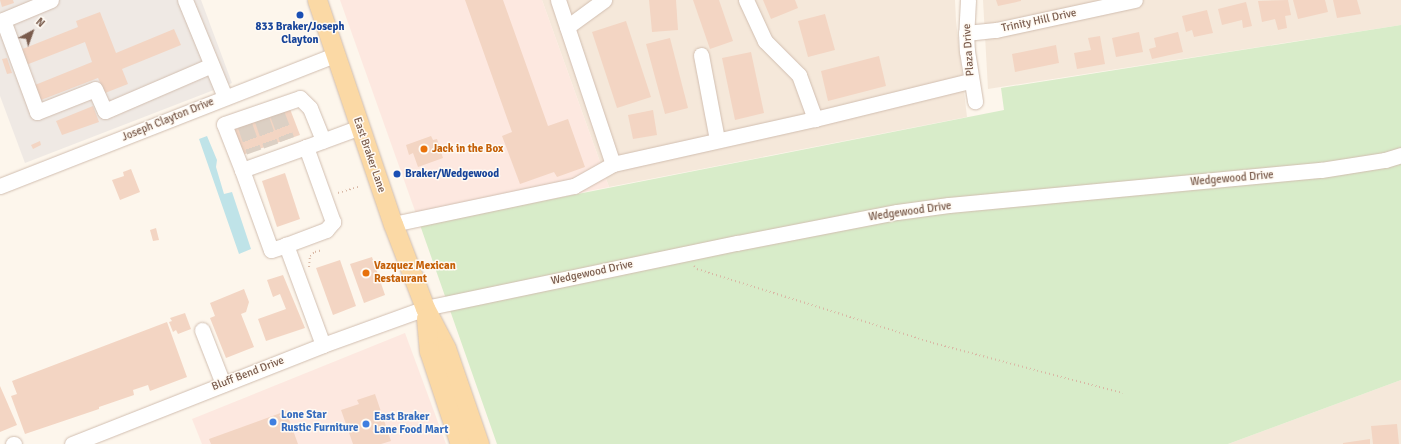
<!DOCTYPE html>
<html>
<head>
<meta charset="utf-8">
<style>
  body { margin:0 }
  #map { position:relative; width:1401px; height:444px; overflow:hidden; background:#fdf6ec; font-family:Signika,sans-serif }
  div>[style] { position:absolute }
  [style*='--x'] { left:calc(var(--x)*1px); top:calc(var(--y)*1px); width:calc(var(--w)*1px); rotate:calc(var(--a)*1deg) }
  .residential>* { inset:0; background:#f5e8da }
  .commercial>* { inset:0; background:#fde8e0 }
  .industrial>* { inset:0; background:#efe9e4 }
  .green>* { inset:0; background:#d8ecc9 }
  .water>* { inset:0; background:#bfe3e8 }
  .building>* { inset:0; background:#f3d5c3 }
  .minor-tunnel>* { height:15px; margin-top:-7.5px; transform-origin:0; background:repeating-linear-gradient(90deg,#dcd0c4 0 15px,transparent 0 23px) }
  .path>* { height:2px; margin-top:-1px; transform-origin:0; background:repeating-linear-gradient(90deg,#d9b8a5 0 1px,transparent 0 4px) }
  .roads { filter:drop-shadow(0 0 1px #d1beb0) drop-shadow(0 0 1px #d1beb0) }
  .minor>* { height:15px; margin:-7.5px; padding:0 7.5px; transform-origin:7.5px; border-radius:7.5px; background:#fff }
  .major>* { height:19px; margin:-9.5px; padding:0 9.5px; transform-origin:9.5px; border-radius:9.5px; background:#fbd9a5 }
  .dots>* { width:11px; height:11px; translate:-50% -50%; box-sizing:border-box; border:2px solid #fffaf3; border-radius:50% }
  span { translate:-50% -50%; white-space:nowrap; text-align:center; line-height:1.15; -webkit-text-stroke:3px #fffaf3; paint-order:stroke }
  .street-label { font-size:11px; color:#7a5c4d }
  .transit-label { font-size:11px; color:#164399; font-weight:700 }
  .left { translate:0 -50%; text-align:left }
  .food-label { font-size:11px; color:#c56008; font-weight:700 }
  .shop-label { font-size:11px; color:#366cbe; font-weight:700 }
  .north { position:absolute; left:12px; top:12px; width:40px; height:40px; -webkit-text-stroke:3px #fffaf3; paint-order:stroke; rotate:41deg; font-size:11px; font-weight:700; line-height:16px; text-align:center; color:#7a5c4d }
  .north::after { content:''; display:block; margin:auto; width:14px; height:18px; background:#7a5c4d; clip-path:polygon(50% 0,100% 100%,50% 72%,0 100%) }
</style>
</head>
<body>
<div id="map">
  <div class="residential">
    <i style="clip-path:polygon(542px 0,955px 0,956px 21px,967px 117px,609px 187px)"></i>
    <i style="clip-path:polygon(983px 0,1401px 0,1401px 25px,988px 89px)"></i>
    <i style="clip-path:polygon(1401px 380px,1401px 444px,1228px 444px)"></i>
  </div>
  <div class="commercial">
    <i style="clip-path:polygon(340px 0,542px 0,609px 187px,420px 225px)"></i>
    <i style="clip-path:polygon(405px 333px,446px 444px,202px 444px,192px 419px)"></i>
  </div>
  <div class="industrial">
    <i style="clip-path:polygon(0 0,201px 0,232px 83px,25px 163px,0 96px)"></i>
  </div>
  <div class="green">
    <i style="clip-path:polygon(1401px 25px,1401px 380px,1228px 444px,497px 444px,420px 225px,1004px 110px,1001px 88px)"></i>
  </div>
  <div class="water">
    <i style="clip-path:polygon(207px 136px,217px 160px,216px 167px,224px 194px,232px 192px,251px 249px,239px 254px,199px 139px)"></i>
  </div>
  <div class="building">
    <i style="clip-path:polygon(0 0,13px 0,14px 3px,2px 7px)"></i>
    <i style="clip-path:polygon(465px 0,503px 0,548px 126px,568px 119px,585px 167px,557px 177px,554px 172px,520px 184px,502px 136px,512px 132px)"></i>
    <i style="clip-path:polygon(649px 0,676px 0,678px 30px,652px 32px)"></i>
    <i style="clip-path:polygon(693px 0,719px 0,733px 41px,710px 49px)"></i>
    <i style="clip-path:polygon(763px 0,795px 0,798px 8px,771px 19px)"></i>
    <i style="clip-path:polygon(996px 0,1021px 0,1021px 1px,998px 6px)"></i>
    <i style="clip-path:polygon(1288px 0,1291px 15px,1285px 16px,1287px 28px,1278px 30px,1275px 19px,1262px 22px,1258px 1px)"></i>
    <i style="clip-path:polygon(1293px 0,1325px 0,1328px 12px,1298px 19px)"></i>
    <i style="clip-path:polygon(1333px 0,1357px 0,1361px 14px,1337px 18px)"></i>
    <i style="clip-path:polygon(1246px 2px,1252px 26px,1243px 28px,1242px 20px,1222px 25px,1218px 9px)"></i>
    <i style="clip-path:polygon(1207px 10px,1213px 33px,1194px 37px,1192px 30px,1186px 32px,1182px 16px)"></i>
    <i style="clip-path:polygon(100px 12px,116px 53px,174px 29px,181px 45px,122px 69px,128px 84px,105px 93px,98px 78px,41px 100px,35px 85px,92px 62px,85px 42px,26px 65px,20px 50px,78px 27px,76px 21px)"></i>
    <i style="clip-path:polygon(825px 14px,835px 50px,808px 57px,798px 21px)"></i>
    <i style="clip-path:polygon(626px 21px,651px 97px,617px 108px,592px 32px)"></i>
    <i style="clip-path:polygon(1139px 32px,1143px 52px,1116px 57px,1112px 38px)"></i>
    <i style="clip-path:polygon(1178px 32px,1183px 52px,1152px 59px,1149px 49px,1156px 47px,1154px 38px)"></i>
    <i style="clip-path:polygon(1100px 36px,1105px 64px,1077px 69px,1074px 53px,1091px 50px,1088px 38px)"></i>
    <i style="clip-path:polygon(670px 38px,688px 108px,665px 114px,646px 44px)"></i>
    <i style="clip-path:polygon(1056px 45px,1059px 63px,1015px 72px,1012px 54px)"></i>
    <i style="clip-path:polygon(751px 52px,764px 113px,735px 120px,722px 58px)"></i>
    <i style="clip-path:polygon(879px 56px,886px 86px,828px 101px,821px 71px)"></i>
    <i style="clip-path:polygon(7px 58px,12px 73px,7px 74px,2px 59px)"></i>
    <i style="clip-path:polygon(93px 106px,99px 122px,62px 135px,56px 121px)"></i>
    <i style="clip-path:polygon(290px 109px,300px 135px,242px 155px,233px 130px)"></i>
    <i style="clip-path:polygon(653px 110px,657px 135px,633px 139px,628px 115px)"></i>
    <i style="clip-path:polygon(431px 136px,433px 140px,437px 139px,443px 158px,418px 167px,413px 153px,409px 155px,406px 145px)"></i>
    <i style="clip-path:polygon(40px 141px,41px 145px,33px 149px,31px 145px)"></i>
    <i style="clip-path:polygon(131px 169px,140px 192px,120px 200px,112px 180px,124px 176px,123px 172px)"></i>
    <i style="clip-path:polygon(285px 173px,300px 219px,277px 227px,262px 181px)"></i>
    <i style="clip-path:polygon(156px 228px,159px 240px,153px 241px,150px 230px)"></i>
    <i style="clip-path:polygon(372px 257px,385px 295px,364px 303px,350px 264px)"></i>
    <i style="clip-path:polygon(340px 260px,356px 306px,333px 315px,316px 268px)"></i>
    <i style="clip-path:polygon(283px 275px,305px 328px,266px 341px,258px 319px,286px 309px,280px 294px,273px 297px,267px 280px)"></i>
    <i style="clip-path:polygon(244px 289px,249px 302px,246px 312px,241px 314px,254px 347px,226px 358px,210px 318px,215px 316px,210px 303px)"></i>
    <i style="clip-path:polygon(185px 313px,191px 329px,178px 334px,176px 330px,173px 332px,169px 322px,172px 321px,170px 318px)"></i>
    <i style="clip-path:polygon(167px 322px,187px 377px,150px 391px,148px 385px,133px 390px,134px 395px,99px 407px,99px 409px,25px 434px,11px 396px,17px 394px,12px 381px)"></i>
    <i style="clip-path:polygon(0 386px,17px 425px,0 432px)"></i>
    <i style="clip-path:polygon(375px 394px,391px 441px,381px 444px,353px 444px,341px 410px,359px 404px,357px 400px)"></i>
    <i style="clip-path:polygon(286px 411px,298px 444px,211px 444px,209px 439px)"></i>
    <i style="clip-path:polygon(1397px 424px,1399px 444px,1373px 444px,1371px 426px)"></i>
    <i style="clip-path:polygon(1370px 439px,1370px 444px,1343px 444px,1343px 443px)"></i>
  </div>
  <div class="minor-tunnel">
    <i style="--x:277;--y:113;--w:28;--a:69"></i>
    <i style="--x:262;--y:119;--w:28;--a:71"></i>
    <i style="--x:245;--y:125;--w:28;--a:71"></i>
  </div>
  <div class="path">
    <i style="--x:338;--y:193;--w:21;--a:-17"></i>
    <i style="--x:694;--y:266;--w:4;--a:45"></i>
    <i style="--x:697;--y:269;--w:247;--a:17.4"></i>
    <i style="--x:933;--y:343;--w:196;--a:14.8"></i>
    <i style="--x:309;--y:267;--w:11;--a:-85"></i>
    <i style="--x:310;--y:256;--w:6;--a:-39"></i>
    <i style="--x:315;--y:252;--w:8;--a:-14"></i>
  </div>
  <div class="roads">
    <div class="minor">
      <i style="--x:51;--y:0;--w:52;--a:157.4"></i>
      <i style="--x:3;--y:20;--w:98;--a:69.7"></i>
      <i style="--x:37;--y:112;--w:62;--a:-21.6"></i>
      <i style="--x:95;--y:89;--w:24;--a:66"></i>
      <i style="--x:105;--y:111;--w:116;--a:-23.3"></i>
      <i style="--x:185;--y:0;--w:105;--a:67.6"></i>
      <i style="--x:558;--y:0;--w:173;--a:71.5"></i>
      <i style="--x:746;--y:0;--w:45;--a:65.1"></i>
      <i style="--x:765;--y:41;--w:48;--a:45"></i>
      <i style="--x:799;--y:75;--w:47;--a:70"></i>
      <i style="--x:968;--y:0;--w:33;--a:93"></i>
      <i style="--x:966;--y:33;--w:18;--a:87"></i>
      <i style="--x:967;--y:51;--w:51;--a:80.9"></i>
      <i style="--x:567;--y:27;--w:46;--a:-36.1"></i>
      <i style="--x:966;--y:33;--w:30;--a:-6"></i>
      <i style="--x:996;--y:30;--w:142;--a:-12.2"></i>
      <i style="--x:701;--y:55;--w:86;--a:79.3"></i>
      <i style="--x:306;--y:147;--w:68;--a:160.2"></i>
      <i style="--x:242;--y:170;--w:49;--a:-111.4"></i>
      <i style="--x:224;--y:124;--w:80;--a:-18.9"></i>
      <i style="--x:300;--y:98;--w:14;--a:45"></i>
      <i style="--x:310;--y:108;--w:35;--a:68"></i>
      <i style="--x:242;--y:170;--w:85;--a:70.1"></i>
      <i style="--x:271;--y:250;--w:16;--a:-18"></i>
      <i style="--x:0;--y:186;--w:360;--a:-21.4"></i>
      <i style="--x:393;--y:224;--w:185;--a:-11.9"></i>
      <i style="--x:574;--y:186;--w:45;--a:-29.4"></i>
      <i style="--x:613;--y:164;--w:207;--a:-12.6"></i>
      <i style="--x:815;--y:119;--w:160;--a:-13.8"></i>
      <i style="--x:202;--y:330;--w:58;--a:68.7"></i>
      <i style="--x:323;--y:345;--w:107;--a:-110.3"></i>
      <i style="--x:286;--y:245;--w:43;--a:-20.6"></i>
      <i style="--x:326;--y:230;--w:11;--a:-49"></i>
      <i style="--x:333;--y:222;--w:80;--a:-109.8"></i>
      <i style="--x:306;--y:147;--w:58;--a:-20.3"></i>
      <i style="--x:13;--y:444;--w:1;--a:0"></i>
      <i style="--x:72;--y:444;--w:270;--a:-21.5"></i>
      <i style="--x:323;--y:345;--w:109;--a:-19.9"></i>
      <i style="--x:425;--y:308;--w:319;--a:-11.8"></i>
      <i style="--x:737;--y:243;--w:163;--a:-11"></i>
      <i style="--x:897;--y:212;--w:52;--a:-7.7"></i>
      <i style="--x:949;--y:205;--w:374;--a:-5.4"></i>
      <i style="--x:1321;--y:170;--w:65;--a:-8.9"></i>
      <i style="--x:1385;--y:160;--w:17;--a:-17"></i>
    </div>
    <div class="major">
      <i style="--x:317;--y:0;--w:237;--a:71.3"></i>
      <i style="--x:393;--y:224;--w:90;--a:69.1"></i>
      <i style="--x:425;--y:308;--w:45;--a:62.3"></i>
      <i style="--x:446;--y:348;--w:102;--a:71"></i>
      <i style="--x:426;--y:318;--w:33;--a:85"></i>
      <i style="--x:429;--y:351;--w:98;--a:71.6"></i>
    </div>
  </div>
  <div class="dots">
    <i style="left:300px;top:15px;background:#1a4fb4"></i>
    <i style="left:424px;top:149px;background:#e8710a"></i>
    <i style="left:397px;top:174px;background:#1a4fb4"></i>
    <i style="left:366px;top:273px;background:#e8710a"></i>
    <i style="left:273px;top:422px;background:#3f7fe0"></i>
    <i style="left:366px;top:424px;background:#3f7fe0"></i>
  </div>
  <div class="street-label">
    <span style="left:1039px;top:21px;rotate:-12deg">Trinity Hill Drive</span>
    <span style="left:969px;top:50px;rotate:-94deg">Plaza Drive</span>
    <span style="left:168px;top:120px;rotate:-22deg">Joseph Clayton Drive</span>
    <span style="left:369px;top:155px;rotate:71deg">East Braker Lane</span>
    <span style="left:1232px;top:179px;rotate:-5deg">Wedgewood Drive</span>
    <span style="left:910px;top:212px;rotate:-8deg">Wedgewood Drive</span>
    <span style="left:592px;top:273px;rotate:-12deg">Wedgewood Drive</span>
    <span style="left:248px;top:374px;rotate:-21deg">Bluff Bend Drive</span>
  </div>
  <div class="transit-label">
    <span style="left:300px;top:34px">833 Braker/Joseph<br>Clayton</span>
    <span class="left" style="left:405px;top:174px">Braker/Wedgewood</span>
  </div>
  <div class="food-label">
    <span class="left" style="left:432px;top:149px">Jack in the Box</span>
    <span class="left" style="left:374px;top:273px">Vazquez Mexican<br>Restaurant</span>
  </div>
  <div class="shop-label">
    <span class="left" style="left:281px;top:422px">Lone Star<br>Rustic Furniture</span>
    <span class="left" style="left:374px;top:424px">East Braker<br>Lane Food Mart</span>
  </div>
  <div class="north">N</div>
</div>
</body>
</html>
